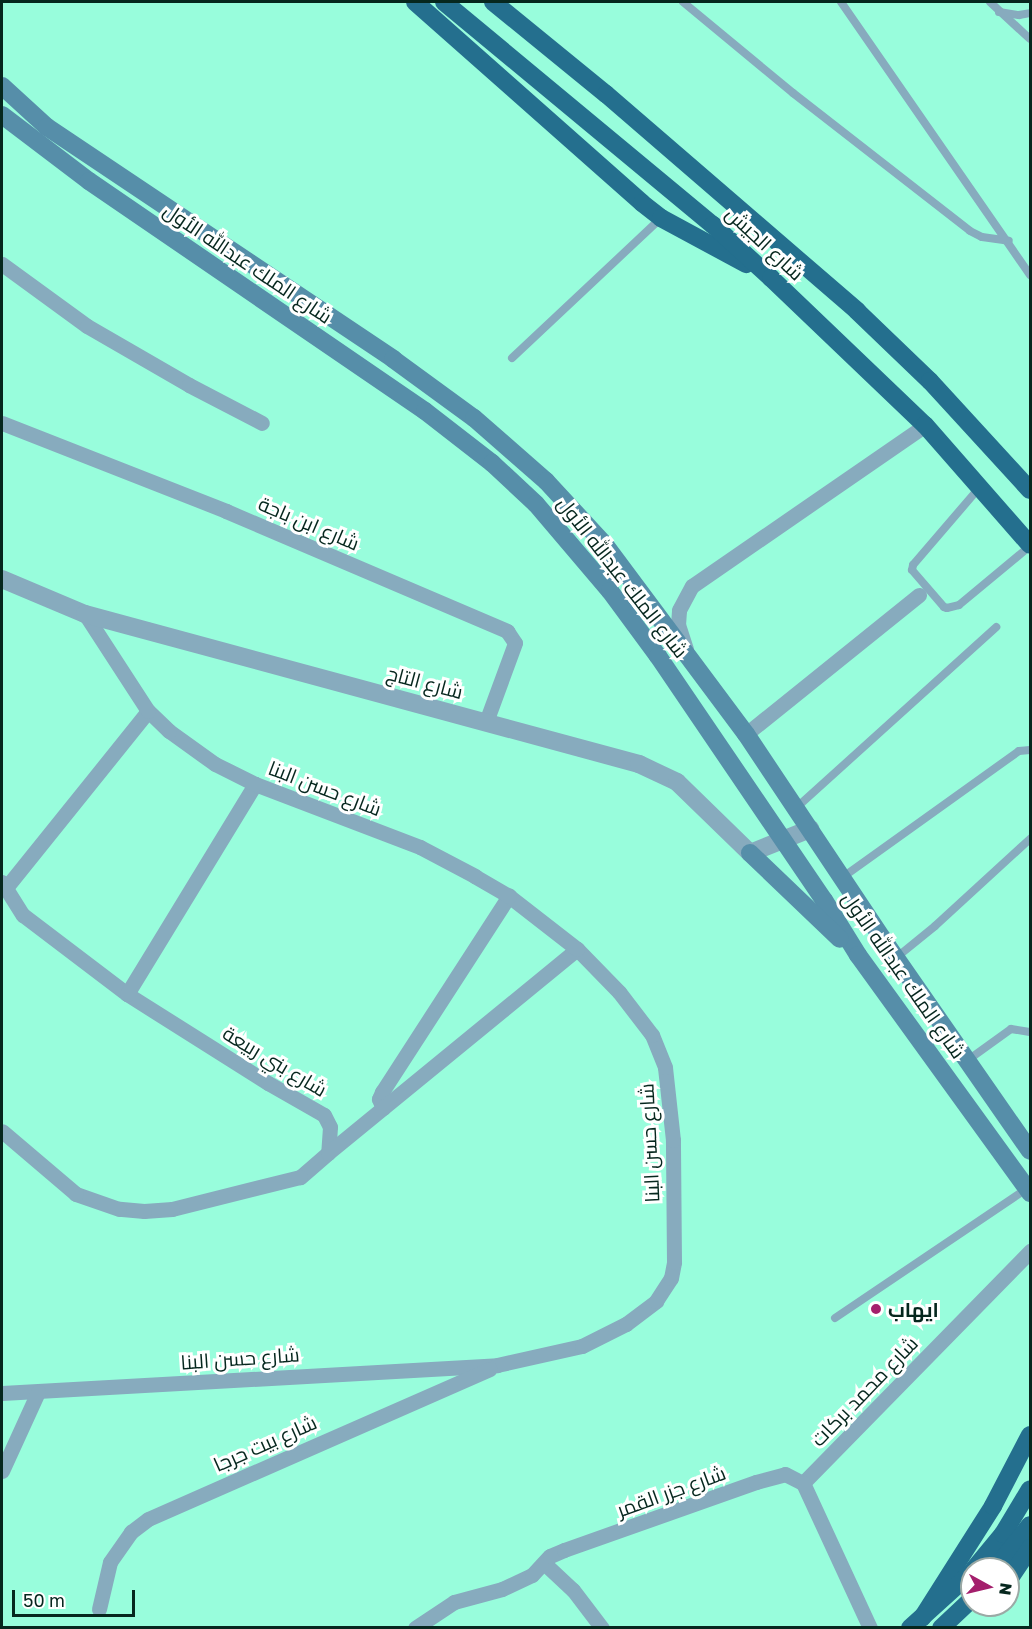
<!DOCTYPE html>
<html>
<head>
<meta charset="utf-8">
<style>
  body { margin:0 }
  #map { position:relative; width:1032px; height:1629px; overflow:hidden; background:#98fddc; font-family:"Golos Text",Cairo,sans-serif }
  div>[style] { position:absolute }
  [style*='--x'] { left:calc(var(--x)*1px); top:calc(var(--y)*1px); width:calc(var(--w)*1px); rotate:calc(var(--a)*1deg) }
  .service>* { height:8px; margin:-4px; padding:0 4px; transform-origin:4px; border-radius:4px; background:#87abbe }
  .minor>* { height:15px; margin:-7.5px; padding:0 7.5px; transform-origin:7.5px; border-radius:7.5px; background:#87abbe }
  .tertiary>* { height:18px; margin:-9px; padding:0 9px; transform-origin:9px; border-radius:9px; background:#87abbe }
  .secondary>* { height:18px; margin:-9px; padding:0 9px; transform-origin:9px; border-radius:9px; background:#568ea9 }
  .trunk>* { height:18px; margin:-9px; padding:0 9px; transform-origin:9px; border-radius:9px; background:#246f8e }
  .dots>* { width:16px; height:16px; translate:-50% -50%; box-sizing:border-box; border:3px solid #fff; border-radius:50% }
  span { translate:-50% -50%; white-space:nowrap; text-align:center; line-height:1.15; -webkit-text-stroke:6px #fff; paint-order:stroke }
  .street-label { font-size:20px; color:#06271e }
  .poi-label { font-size:20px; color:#06271e; font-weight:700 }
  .left { translate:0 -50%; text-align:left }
  .frame { position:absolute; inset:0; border:3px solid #06271e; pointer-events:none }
  .north { position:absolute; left:960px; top:1557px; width:60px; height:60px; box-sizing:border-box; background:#fff; border:2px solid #9ba9a5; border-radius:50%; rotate:98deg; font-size:16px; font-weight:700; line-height:24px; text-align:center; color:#06271e }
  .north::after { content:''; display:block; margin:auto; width:21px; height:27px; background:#a41f6c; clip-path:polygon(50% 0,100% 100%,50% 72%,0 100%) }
  .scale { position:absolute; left:12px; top:1590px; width:123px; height:27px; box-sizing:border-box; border:3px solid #06271e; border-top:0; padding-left:8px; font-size:18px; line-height:21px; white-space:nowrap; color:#06271e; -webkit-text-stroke:4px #fff; paint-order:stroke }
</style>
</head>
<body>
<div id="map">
  <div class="service">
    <i style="--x:683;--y:2;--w:143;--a:39.6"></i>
    <i style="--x:793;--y:93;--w:224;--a:37.9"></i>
    <i style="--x:970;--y:231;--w:13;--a:27"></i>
    <i style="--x:982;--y:237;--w:27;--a:8"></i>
    <i style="--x:841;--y:2;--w:332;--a:55.3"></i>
    <i style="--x:990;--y:2;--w:54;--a:42.8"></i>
    <i style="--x:999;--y:12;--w:20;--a:9"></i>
    <i style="--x:1019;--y:15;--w:11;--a:-10"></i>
    <i style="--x:512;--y:358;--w:203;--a:-43.2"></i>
    <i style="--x:979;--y:488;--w:101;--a:130.6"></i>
    <i style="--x:913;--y:565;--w:5;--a:101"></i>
    <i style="--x:912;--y:570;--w:49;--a:49.1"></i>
    <i style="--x:944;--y:607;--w:3;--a:18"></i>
    <i style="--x:947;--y:608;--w:12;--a:-14"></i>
    <i style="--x:959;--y:605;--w:92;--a:-39.7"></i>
    <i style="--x:796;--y:808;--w:270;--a:-42.1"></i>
    <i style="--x:843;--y:877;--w:216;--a:-35.6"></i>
    <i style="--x:1019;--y:751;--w:11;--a:-5"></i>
    <i style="--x:897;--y:957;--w:49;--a:-39.2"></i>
    <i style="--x:935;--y:926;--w:129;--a:-42.5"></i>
    <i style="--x:968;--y:1060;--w:53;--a:-35.8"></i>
    <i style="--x:1011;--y:1029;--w:19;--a:9"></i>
    <i style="--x:835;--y:1318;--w:230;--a:-34"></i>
  </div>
  <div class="minor">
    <i style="--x:2;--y:264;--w:105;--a:36.1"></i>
    <i style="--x:87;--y:326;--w:118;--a:30"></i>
    <i style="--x:189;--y:385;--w:82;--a:27.5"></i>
    <i style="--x:2;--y:423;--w:241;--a:21.4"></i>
    <i style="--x:226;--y:511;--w:306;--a:23.1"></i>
    <i style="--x:507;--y:631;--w:14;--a:56"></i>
    <i style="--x:515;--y:643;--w:84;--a:110.2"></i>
    <i style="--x:686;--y:649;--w:25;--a:-108"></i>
    <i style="--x:678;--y:625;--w:15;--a:-86"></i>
    <i style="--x:679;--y:610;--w:27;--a:-62"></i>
    <i style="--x:692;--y:586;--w:283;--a:-34.6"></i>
    <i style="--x:746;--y:734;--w:222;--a:-38.8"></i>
    <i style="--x:2;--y:882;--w:39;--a:58"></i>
    <i style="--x:23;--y:915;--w:131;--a:37.2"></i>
    <i style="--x:127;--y:994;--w:167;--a:32.3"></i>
    <i style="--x:268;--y:1083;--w:64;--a:29.7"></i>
    <i style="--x:324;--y:1115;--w:13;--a:63"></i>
    <i style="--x:330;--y:1127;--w:26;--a:94"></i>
    <i style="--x:328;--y:1153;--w:37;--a:139"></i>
    <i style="--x:300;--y:1177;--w:132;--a:166"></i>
    <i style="--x:172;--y:1209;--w:28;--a:176"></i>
    <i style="--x:144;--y:1211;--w:25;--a:-175"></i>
    <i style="--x:119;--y:1209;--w:46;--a:-160.8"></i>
    <i style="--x:76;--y:1194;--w:97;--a:-139.6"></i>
    <i style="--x:5;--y:889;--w:228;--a:-51.2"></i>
    <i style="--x:127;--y:994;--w:246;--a:-58.6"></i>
    <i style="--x:383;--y:1108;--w:10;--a:-114"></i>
    <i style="--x:379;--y:1099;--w:8;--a:-67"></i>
    <i style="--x:382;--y:1092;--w:234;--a:-57.1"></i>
    <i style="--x:328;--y:1153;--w:322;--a:-39.3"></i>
    <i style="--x:2;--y:1393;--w:496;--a:-3.2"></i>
    <i style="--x:497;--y:1365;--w:87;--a:-12.6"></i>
    <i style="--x:582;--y:1346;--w:49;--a:-26.6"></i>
    <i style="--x:626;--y:1324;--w:38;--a:-37"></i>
    <i style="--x:656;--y:1301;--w:27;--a:-57"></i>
    <i style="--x:671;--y:1278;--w:16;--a:-79"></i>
    <i style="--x:674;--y:1262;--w:122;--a:-90.5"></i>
    <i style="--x:673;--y:1140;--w:73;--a:-96.3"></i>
    <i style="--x:665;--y:1067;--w:35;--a:-112"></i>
    <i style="--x:652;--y:1035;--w:54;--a:-127.5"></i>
    <i style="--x:619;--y:992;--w:60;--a:-134.3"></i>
    <i style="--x:577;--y:949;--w:86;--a:-142.1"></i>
    <i style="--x:509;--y:896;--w:39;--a:-150"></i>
    <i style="--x:475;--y:876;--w:62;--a:-152.2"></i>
    <i style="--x:420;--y:847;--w:177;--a:-159.1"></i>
    <i style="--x:255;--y:784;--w:45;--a:-153.4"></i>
    <i style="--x:215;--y:764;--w:57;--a:-144.3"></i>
    <i style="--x:169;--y:731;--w:29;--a:-136"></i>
    <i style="--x:148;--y:711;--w:116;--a:-123"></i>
    <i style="--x:2;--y:1471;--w:87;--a:-65.5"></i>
    <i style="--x:803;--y:1483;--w:325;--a:-45.6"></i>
    <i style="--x:545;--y:1564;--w:38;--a:43"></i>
    <i style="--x:573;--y:1590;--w:48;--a:52.7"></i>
    <i style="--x:99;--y:1609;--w:48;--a:-76.8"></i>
    <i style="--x:110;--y:1562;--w:37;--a:-55"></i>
    <i style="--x:131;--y:1532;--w:21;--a:-37"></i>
    <i style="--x:148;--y:1519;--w:373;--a:-23.7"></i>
    <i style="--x:415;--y:1628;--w:47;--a:-33.7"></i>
    <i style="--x:454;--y:1602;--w:50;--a:-15.2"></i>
    <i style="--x:502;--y:1589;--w:33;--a:-25"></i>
    <i style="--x:532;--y:1575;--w:26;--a:-47"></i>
    <i style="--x:550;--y:1556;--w:15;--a:-23"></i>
    <i style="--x:564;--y:1550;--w:204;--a:-19.5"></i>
    <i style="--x:756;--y:1482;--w:30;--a:-15"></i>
    <i style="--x:785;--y:1474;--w:20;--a:27"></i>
    <i style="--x:803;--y:1483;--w:160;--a:65.2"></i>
  </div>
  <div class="tertiary">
    <i style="--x:2;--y:579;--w:90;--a:22.9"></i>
    <i style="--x:85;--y:614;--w:574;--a:15.15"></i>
    <i style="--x:639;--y:764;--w:42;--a:25.3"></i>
    <i style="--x:677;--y:782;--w:102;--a:44.2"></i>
    <i style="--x:750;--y:853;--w:65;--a:-21.8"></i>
  </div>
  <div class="secondary">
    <i style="--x:2;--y:86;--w:61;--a:42.3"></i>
    <i style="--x:47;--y:127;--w:417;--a:33.8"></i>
    <i style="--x:393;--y:359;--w:100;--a:36.1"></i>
    <i style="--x:474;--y:418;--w:96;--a:41.2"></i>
    <i style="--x:546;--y:481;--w:87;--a:47.3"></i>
    <i style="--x:605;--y:545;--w:236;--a:53.3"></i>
    <i style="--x:746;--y:734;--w:245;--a:56.3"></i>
    <i style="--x:882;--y:938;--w:259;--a:55.2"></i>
    <i style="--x:2;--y:115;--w:109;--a:37.2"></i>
    <i style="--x:89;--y:181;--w:407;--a:34.4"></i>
    <i style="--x:425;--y:411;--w:85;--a:37.8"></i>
    <i style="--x:492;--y:463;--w:60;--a:43"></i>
    <i style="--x:536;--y:504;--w:114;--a:49.6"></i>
    <i style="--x:610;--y:591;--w:81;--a:53.6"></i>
    <i style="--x:658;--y:656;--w:295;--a:55.8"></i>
    <i style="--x:824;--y:900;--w:65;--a:58.3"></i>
    <i style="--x:858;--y:955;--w:294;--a:54.1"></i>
    <i style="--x:750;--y:853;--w:124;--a:43.7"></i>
  </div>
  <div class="trunk">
    <i style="--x:415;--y:2;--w:303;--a:41.5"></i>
    <i style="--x:642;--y:203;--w:24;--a:38"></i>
    <i style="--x:661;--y:218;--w:97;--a:28.4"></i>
    <i style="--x:444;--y:2;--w:349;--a:39.7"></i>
    <i style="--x:713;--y:225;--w:79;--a:42.4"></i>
    <i style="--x:771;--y:278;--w:213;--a:43.7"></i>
    <i style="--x:925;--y:425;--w:159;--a:48.8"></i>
    <i style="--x:493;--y:2;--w:146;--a:39.2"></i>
    <i style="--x:606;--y:94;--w:332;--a:40.8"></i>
    <i style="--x:857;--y:311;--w:101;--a:43.8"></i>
    <i style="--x:930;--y:381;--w:148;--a:47.5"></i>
    <i style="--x:974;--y:1569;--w:45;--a:-50.4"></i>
    <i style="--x:1003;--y:1534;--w:52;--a:-59"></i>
    <i style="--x:995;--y:1569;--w:56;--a:-51.5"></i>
    <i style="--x:1008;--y:1581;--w:40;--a:-56"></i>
    <i style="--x:922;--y:1618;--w:133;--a:-57.6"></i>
    <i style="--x:993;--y:1506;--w:80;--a:-62.5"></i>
    <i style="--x:910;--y:1628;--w:84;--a:-42.1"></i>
    <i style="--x:941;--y:1628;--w:42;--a:-43.1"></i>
  </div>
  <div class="dots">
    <i style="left:876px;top:1309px;background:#a41f6c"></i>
  </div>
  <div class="street-label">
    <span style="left:765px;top:243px;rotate:43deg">شارع الجيش</span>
    <span style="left:248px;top:263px;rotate:34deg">شارع الملك عبدالله الأول</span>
    <span style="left:309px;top:523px;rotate:23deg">شارع ابن باجة</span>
    <span style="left:623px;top:577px;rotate:52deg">شارع الملك عبدالله الأول</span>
    <span style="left:425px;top:682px;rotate:15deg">شارع التاج</span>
    <span style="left:325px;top:788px;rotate:21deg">شارع حسن البنا</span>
    <span style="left:904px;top:975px;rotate:55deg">شارع الملك عبدالله الأول</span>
    <span style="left:275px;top:1061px;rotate:31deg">شارع بني ربيعة</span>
    <span style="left:649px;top:1143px;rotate:-93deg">شارع حسن البنا</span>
    <span style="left:240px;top:1358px;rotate:-4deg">شارع حسن البنا</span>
    <span style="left:864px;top:1391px;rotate:-46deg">شارع محمد بركات</span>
    <span style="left:265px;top:1443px;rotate:-24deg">شارع بيت جرجا</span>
    <span style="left:671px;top:1491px;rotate:-20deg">شارع جزر القمر</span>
  </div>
  <div class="poi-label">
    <span class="left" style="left:888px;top:1309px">ايهاب</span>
  </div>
  <div class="frame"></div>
  <div class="north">N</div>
  <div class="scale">50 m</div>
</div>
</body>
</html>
